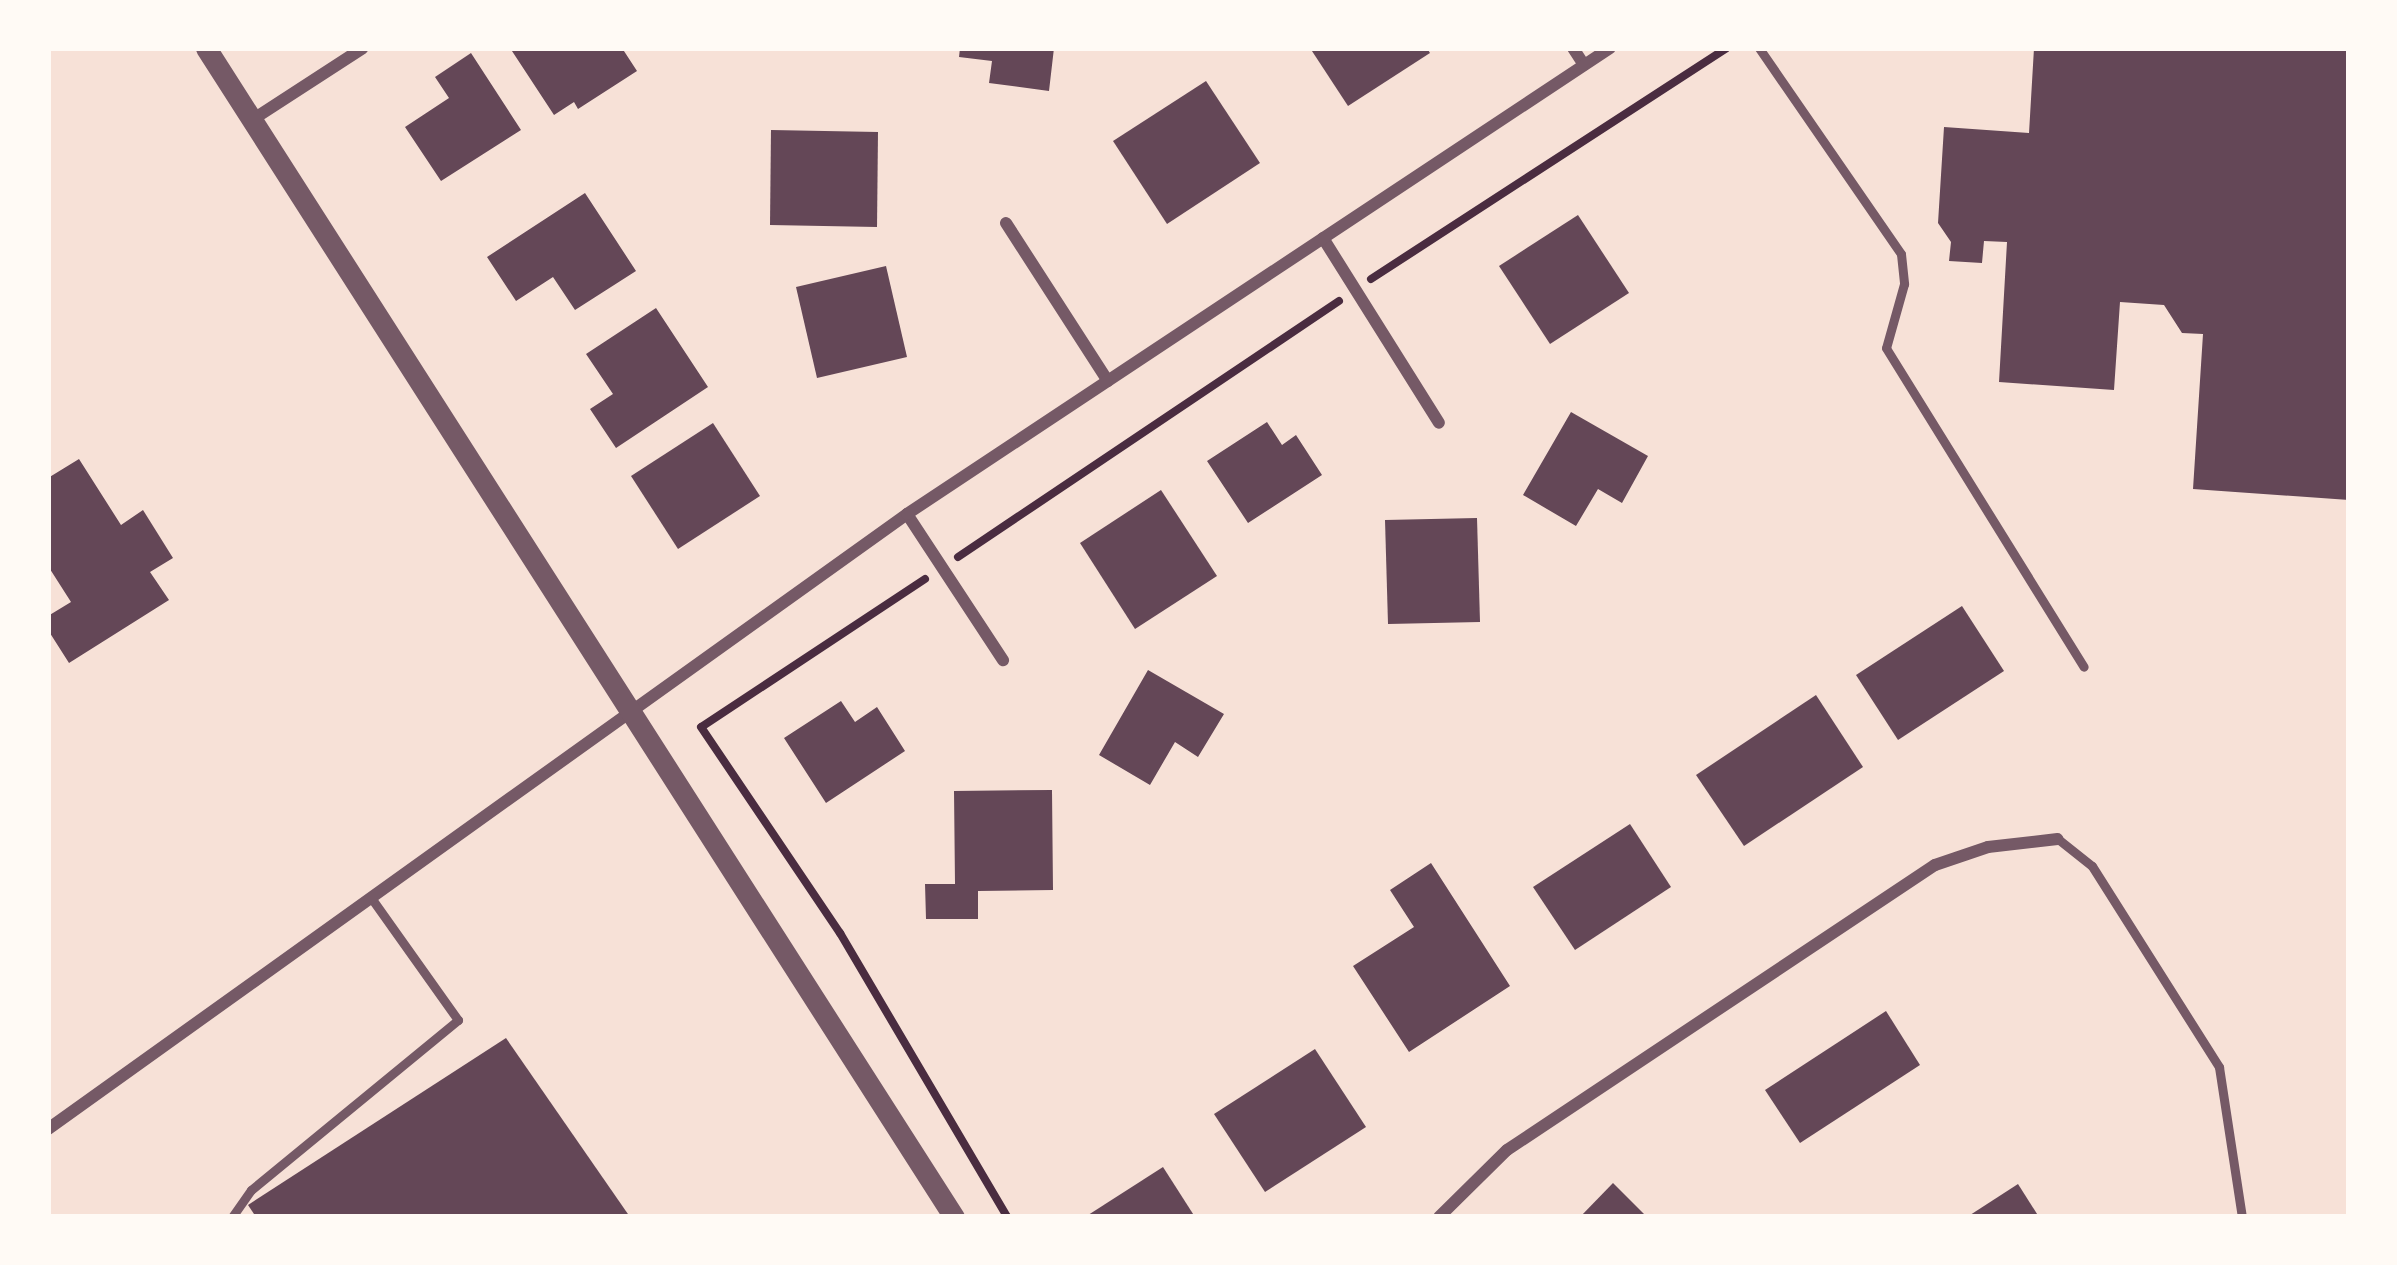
<!DOCTYPE html>
<html>
<head>
<meta charset="utf-8">
<style>
  body { margin:0 }
  #map { position:relative; width:2397px; height:1265px; overflow:hidden; background:#f7e1d7; font-family:"Exo 2",sans-serif }
  div>[style] { position:absolute }
  [style*='--x'] { left:calc(var(--x)*1px); top:calc(var(--y)*1px); width:calc(var(--w)*1px); rotate:calc(var(--a)*1deg) }
  .building>* { inset:0; background:#644757 }
  .path>* { height:8px; margin:-4px; padding:0 4px; transform-origin:4px; border-radius:4px; background:#4a2c40 }
  .service>* { height:9px; margin:-4.5px; padding:0 4.5px; transform-origin:4.5px; border-radius:4.5px; background:#755966 }
  .minor>* { height:12px; margin:-6px; padding:0 6px; transform-origin:6px; border-radius:6px; background:#755966 }
  .tertiary>* { height:21px; margin:-10.5px; padding:0 10.5px; transform-origin:10.5px; border-radius:10.5px; background:#755966 }
  span { translate:-50% -50%; white-space:nowrap; text-align:center; line-height:1.15; -webkit-text-stroke:10px #fffaf5; paint-order:stroke }
  .frame { position:absolute; inset:0; border:51px solid #fffaf5; pointer-events:none }
</style>
</head>
<body>
<div id="map">
  <div class="building">
    <i style="clip-path:polygon(510px 48px,622px 48px,637px 71px,578px 109px,574px 102px,554px 115px)"></i>
    <i style="clip-path:polygon(960px 48px,1054px 48px,1049px 91px,989px 83px,992px 61px,959px 57px)"></i>
    <i style="clip-path:polygon(1310px 48px,1427px 48px,1430px 53px,1348px 106px)"></i>
    <i style="clip-path:polygon(2034px 48px,2349px 48px,2349px 500px,2193px 489px,2203px 334px,2182px 333px,2164px 305px,2120px 302px,2114px 390px,1999px 382px,2007px 242px,1984px 241px,1982px 263px,1949px 261px,1951px 242px,1938px 223px,1944px 127px,2029px 133px)"></i>
    <i style="clip-path:polygon(471px 53px,521px 130px,441px 181px,405px 127px,449px 98px,435px 77px)"></i>
    <i style="clip-path:polygon(1206px 81px,1260px 163px,1167px 224px,1113px 141px)"></i>
    <i style="clip-path:polygon(771px 130px,878px 132px,877px 227px,770px 225px)"></i>
    <i style="clip-path:polygon(585px 193px,636px 271px,575px 310px,553px 277px,516px 301px,487px 257px)"></i>
    <i style="clip-path:polygon(1578px 215px,1629px 293px,1550px 344px,1499px 266px)"></i>
    <i style="clip-path:polygon(886px 266px,907px 357px,817px 378px,796px 287px)"></i>
    <i style="clip-path:polygon(656px 308px,708px 387px,616px 448px,590px 409px,613px 394px,586px 354px)"></i>
    <i style="clip-path:polygon(1571px 412px,1648px 456px,1622px 503px,1598px 489px,1576px 526px,1523px 495px)"></i>
    <i style="clip-path:polygon(1267px 422px,1282px 445px,1296px 435px,1322px 475px,1248px 523px,1207px 461px)"></i>
    <i style="clip-path:polygon(713px 423px,760px 496px,678px 549px,631px 476px)"></i>
    <i style="clip-path:polygon(79px 459px,121px 525px,143px 510px,173px 558px,150px 572px,169px 600px,69px 663px,48px 630px,48px 616px,71px 602px,48px 566px,48px 478px)"></i>
    <i style="clip-path:polygon(1161px 490px,1217px 576px,1135px 629px,1080px 543px)"></i>
    <i style="clip-path:polygon(1477px 518px,1480px 622px,1388px 624px,1385px 520px)"></i>
    <i style="clip-path:polygon(1962px 606px,2004px 671px,1898px 740px,1856px 675px)"></i>
    <i style="clip-path:polygon(1148px 670px,1224px 714px,1198px 757px,1175px 742px,1150px 785px,1099px 755px)"></i>
    <i style="clip-path:polygon(1816px 695px,1863px 767px,1744px 846px,1696px 775px)"></i>
    <i style="clip-path:polygon(841px 701px,855px 722px,877px 707px,905px 751px,826px 803px,784px 738px)"></i>
    <i style="clip-path:polygon(1052px 790px,1053px 890px,978px 891px,978px 919px,926px 919px,925px 884px,955px 884px,954px 791px)"></i>
    <i style="clip-path:polygon(1630px 824px,1671px 887px,1575px 950px,1533px 887px)"></i>
    <i style="clip-path:polygon(1431px 863px,1510px 986px,1409px 1052px,1353px 966px,1414px 927px,1390px 890px)"></i>
    <i style="clip-path:polygon(1886px 1011px,1920px 1065px,1800px 1143px,1765px 1090px)"></i>
    <i style="clip-path:polygon(506px 1038px,630px 1217px,256px 1217px,248px 1205px)"></i>
    <i style="clip-path:polygon(1315px 1049px,1366px 1127px,1265px 1192px,1214px 1114px)"></i>
    <i style="clip-path:polygon(1163px 1167px,1195px 1217px,1085px 1217px)"></i>
    <i style="clip-path:polygon(1613px 1183px,1647px 1217px,1580px 1217px)"></i>
    <i style="clip-path:polygon(2018px 1184px,2039px 1217px,1967px 1217px)"></i>
  </div>
  <div class="path">
    <i style="--x:1371;--y:279;--w:424;--a:-33"></i>
    <i style="--x:958;--y:557;--w:459;--a:-33.9"></i>
    <i style="--x:925;--y:579;--w:268;--a:146.5"></i>
    <i style="--x:701;--y:727;--w:249;--a:56"></i>
    <i style="--x:840;--y:933;--w:329;--a:59.5"></i>
  </div>
  <div class="service">
    <i style="--x:1759;--y:48;--w:250;--a:55.4"></i>
    <i style="--x:1901;--y:254;--w:30;--a:84"></i>
    <i style="--x:1904;--y:284;--w:66;--a:105.7"></i>
    <i style="--x:1886;--y:348;--w:375;--a:58.2"></i>
    <i style="--x:2058;--y:839;--w:43;--a:38.5"></i>
    <i style="--x:2092;--y:866;--w:238;--a:57.7"></i>
    <i style="--x:2219;--y:1067;--w:152;--a:81.3"></i>
    <i style="--x:232;--y:1217;--w:33;--a:-55"></i>
    <i style="--x:251;--y:1190;--w:268;--a:-39.4"></i>
    <i style="--x:458;--y:1020;--w:145;--a:-125.4"></i>
  </div>
  <div class="minor">
    <i style="--x:1573;--y:48;--w:20;--a:57"></i>
    <i style="--x:252;--y:120;--w:132;--a:-33"></i>
    <i style="--x:1006;--y:223;--w:188;--a:57.2"></i>
    <i style="--x:1323;--y:238;--w:218;--a:57.9"></i>
    <i style="--x:907;--y:514;--w:175;--a:56.7"></i>
    <i style="--x:48;--y:1129;--w:1056;--a:-35.6"></i>
    <i style="--x:907;--y:514;--w:843;--a:-33.54"></i>
    <i style="--x:1439;--y:1217;--w:95;--a:-44.6"></i>
    <i style="--x:1507;--y:1150;--w:514;--a:-33.66"></i>
    <i style="--x:1935;--y:865;--w:56;--a:-18.8"></i>
    <i style="--x:1988;--y:847;--w:70;--a:-6.5"></i>
  </div>
  <div class="tertiary">
    <i style="--x:206;--y:48;--w:1388;--a:57.39"></i>
  </div>
  <div class="frame"></div>
</div>
</body>
</html>
